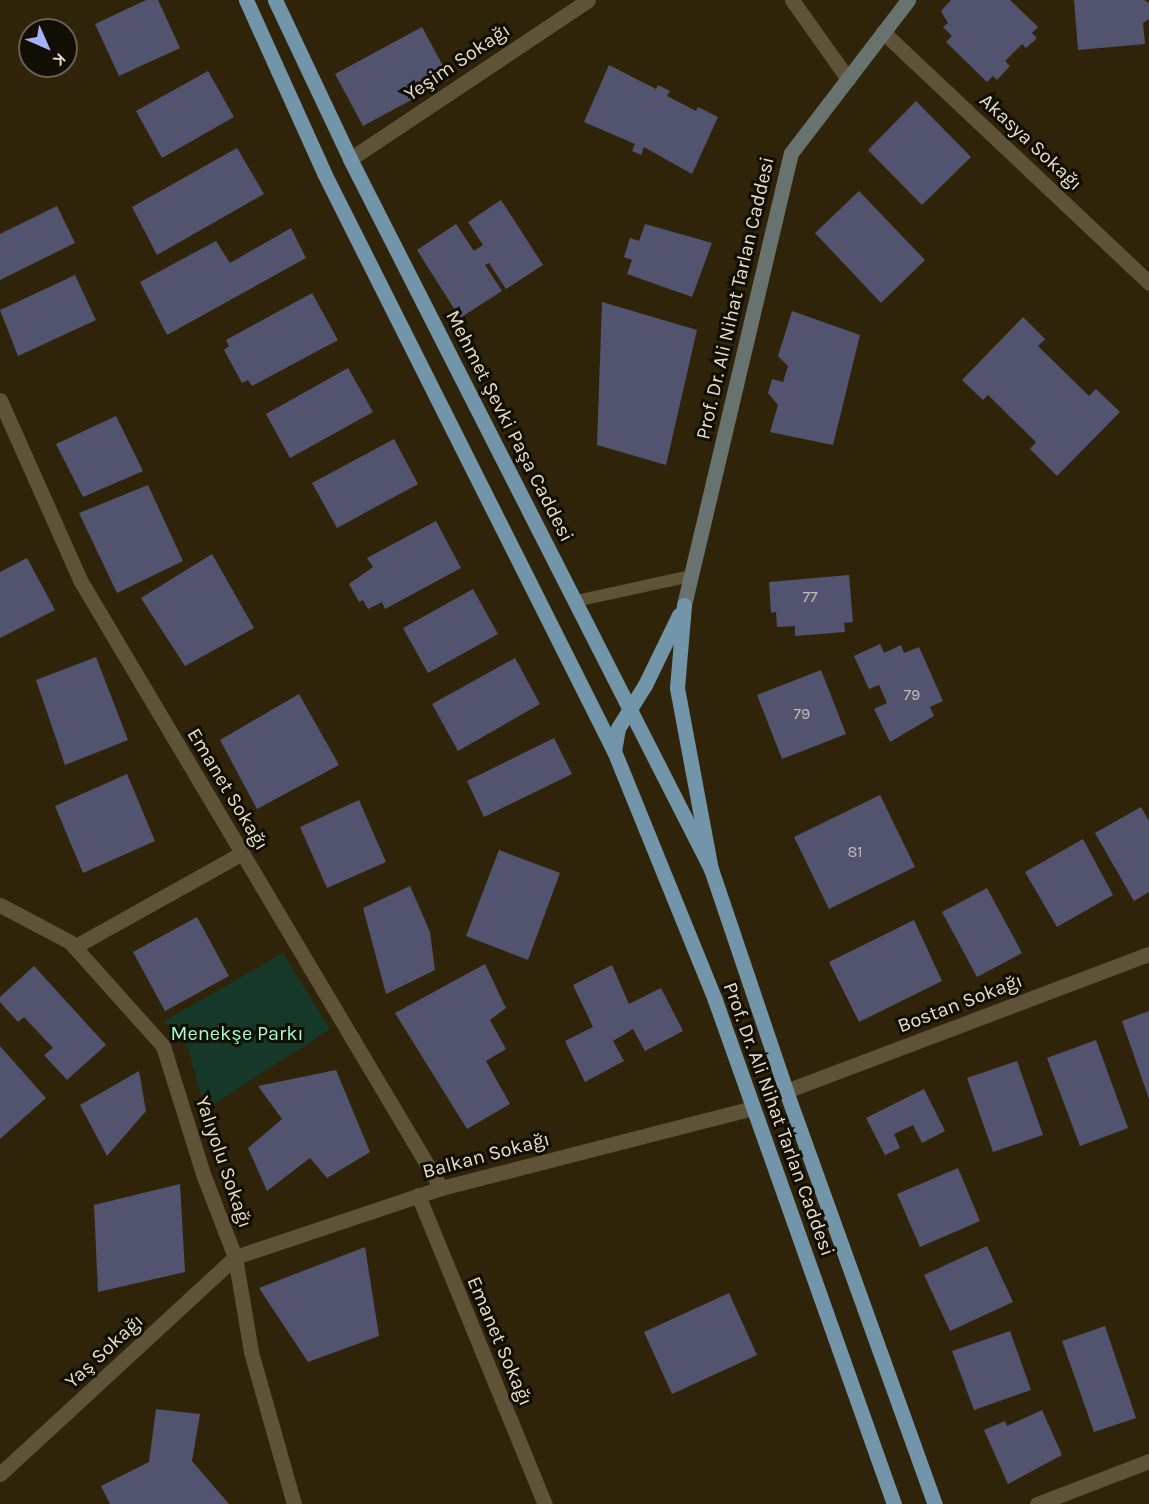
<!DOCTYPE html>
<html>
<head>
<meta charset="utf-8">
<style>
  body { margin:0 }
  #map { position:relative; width:1149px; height:1504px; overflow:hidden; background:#2f2409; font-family:Karla,sans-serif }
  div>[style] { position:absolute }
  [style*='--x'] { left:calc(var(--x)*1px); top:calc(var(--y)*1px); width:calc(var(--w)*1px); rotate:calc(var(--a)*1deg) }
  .green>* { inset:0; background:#163828 }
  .building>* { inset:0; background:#52546f }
  .lane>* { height:12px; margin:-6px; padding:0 6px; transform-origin:6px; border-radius:6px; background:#5e5237 }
  .street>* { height:15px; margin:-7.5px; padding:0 7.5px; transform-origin:7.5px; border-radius:7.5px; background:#5e5237 }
  .secondary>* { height:15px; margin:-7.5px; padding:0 7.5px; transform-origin:7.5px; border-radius:7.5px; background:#687370 }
  .primary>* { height:15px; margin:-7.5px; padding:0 7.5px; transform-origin:7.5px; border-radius:7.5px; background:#7295aa }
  span { translate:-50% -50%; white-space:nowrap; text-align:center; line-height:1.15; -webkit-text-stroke:6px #130e04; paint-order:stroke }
  .number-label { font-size:16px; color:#bfbbb6 }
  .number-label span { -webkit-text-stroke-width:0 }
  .street-label { font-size:20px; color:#e3ddcd }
  .park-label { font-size:20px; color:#a0fbcc }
  .north { position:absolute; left:18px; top:18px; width:60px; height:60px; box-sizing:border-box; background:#130e04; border:2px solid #666154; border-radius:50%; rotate:135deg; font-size:16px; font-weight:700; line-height:24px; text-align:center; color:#e3ddcd }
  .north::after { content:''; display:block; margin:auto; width:21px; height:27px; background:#a5b1fc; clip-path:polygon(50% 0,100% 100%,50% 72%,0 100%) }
</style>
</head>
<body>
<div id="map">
  <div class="green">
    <i style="clip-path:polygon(283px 953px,330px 1029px,205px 1110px,188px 1048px,164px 1021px)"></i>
  </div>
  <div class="building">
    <i style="clip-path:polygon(146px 0,158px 0,180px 48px,119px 76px,95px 24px)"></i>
    <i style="clip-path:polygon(951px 0,1010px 0,1038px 27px,1032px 33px,1037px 38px,1026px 48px,1022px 44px,1005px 61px,1010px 66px,997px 80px,993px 76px,987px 82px,946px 42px,952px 36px,943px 27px,948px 23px,941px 11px)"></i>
    <i style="clip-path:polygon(1074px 0,1144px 0,1149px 3px,1149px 19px,1143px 23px,1145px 44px,1078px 50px)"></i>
    <i style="clip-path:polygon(422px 27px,450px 79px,363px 126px,335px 74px)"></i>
    <i style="clip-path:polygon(609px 65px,656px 89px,658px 85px,670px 91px,667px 96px,696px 111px,698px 107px,718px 117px,692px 174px,644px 147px,641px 155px,632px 151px,635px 144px,584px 122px)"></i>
    <i style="clip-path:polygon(208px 71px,234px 117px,162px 158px,136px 111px)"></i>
    <i style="clip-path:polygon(916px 101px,971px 157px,922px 205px,868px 150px)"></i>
    <i style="clip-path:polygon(237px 148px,264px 194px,157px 255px,132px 207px)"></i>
    <i style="clip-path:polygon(859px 191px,925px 260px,881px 303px,815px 233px)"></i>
    <i style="clip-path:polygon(501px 200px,543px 265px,506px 289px,489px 263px,485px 265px,502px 291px,460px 318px,417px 250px,456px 224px,474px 251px,483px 245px,468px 222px)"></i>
    <i style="clip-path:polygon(57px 206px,75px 243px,0 280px,0 234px)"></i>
    <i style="clip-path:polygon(645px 224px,712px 243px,692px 297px,627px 274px,632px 260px,624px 257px,630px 238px,639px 241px)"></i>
    <i style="clip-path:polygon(291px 228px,306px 258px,167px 335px,140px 282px,216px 241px,230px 263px)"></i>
    <i style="clip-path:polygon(75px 275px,96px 320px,18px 356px,0 310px)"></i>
    <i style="clip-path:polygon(312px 293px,338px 340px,252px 386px,248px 380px,242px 383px,224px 350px,229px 346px,226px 340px)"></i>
    <i style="clip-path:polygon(602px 302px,697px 330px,666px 465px,597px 445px)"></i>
    <i style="clip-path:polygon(792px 311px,860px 335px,833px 445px,770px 432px,778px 405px,768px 393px,772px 379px,783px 382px,788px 366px,778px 356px)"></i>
    <i style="clip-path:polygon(1023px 317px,1045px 339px,1038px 346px,1089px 396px,1096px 389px,1120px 412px,1057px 476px,1030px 449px,1036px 442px,988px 395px,983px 400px,962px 380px)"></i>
    <i style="clip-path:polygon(348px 368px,373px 412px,290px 458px,266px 414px)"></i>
    <i style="clip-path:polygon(116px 416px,143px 471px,83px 497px,56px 444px)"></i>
    <i style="clip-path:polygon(394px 439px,418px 484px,337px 528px,312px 483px)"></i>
    <i style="clip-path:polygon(148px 485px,183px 561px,117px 593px,79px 513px)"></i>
    <i style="clip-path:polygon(436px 521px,461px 568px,385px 609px,382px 602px,368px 609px,363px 600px,359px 602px,349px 584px,373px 567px,367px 558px)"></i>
    <i style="clip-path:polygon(212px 554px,254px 628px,185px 666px,141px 598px)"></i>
    <i style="clip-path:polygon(27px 558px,55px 610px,0 638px,0 572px)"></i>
    <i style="clip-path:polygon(849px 575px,853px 622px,844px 623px,845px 632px,795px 636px,795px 626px,777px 627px,776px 612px,771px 613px,769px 582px)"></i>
    <i style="clip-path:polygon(473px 589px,498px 634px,428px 673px,403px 628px)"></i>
    <i style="clip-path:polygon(880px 644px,884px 653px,901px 645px,904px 653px,919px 647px,943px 701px,930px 707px,934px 716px,890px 742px,874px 709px,887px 703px,879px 685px,869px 689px,854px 656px)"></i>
    <i style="clip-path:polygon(96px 657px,128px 740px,65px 765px,36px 680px)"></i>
    <i style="clip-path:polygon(515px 658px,540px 704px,458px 751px,432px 704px)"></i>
    <i style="clip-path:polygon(821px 670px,846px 734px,782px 759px,757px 695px)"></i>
    <i style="clip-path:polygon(299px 694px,339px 765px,257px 809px,220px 740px)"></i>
    <i style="clip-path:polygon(554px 738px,572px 774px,484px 817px,467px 781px)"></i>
    <i style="clip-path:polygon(127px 774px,155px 841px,83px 873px,55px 806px)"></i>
    <i style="clip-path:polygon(880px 795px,915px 867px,829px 909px,794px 837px)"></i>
    <i style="clip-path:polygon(359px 800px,386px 862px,327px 888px,300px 827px)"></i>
    <i style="clip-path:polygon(1141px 807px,1149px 821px,1149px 892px,1134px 901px,1095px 833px)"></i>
    <i style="clip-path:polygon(1083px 839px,1113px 895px,1057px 927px,1025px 872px)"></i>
    <i style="clip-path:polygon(499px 850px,560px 873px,528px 960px,466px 936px)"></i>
    <i style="clip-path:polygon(410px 886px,430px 932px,435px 970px,386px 994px,363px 908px)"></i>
    <i style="clip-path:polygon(987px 888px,1022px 953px,977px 977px,942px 912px)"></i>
    <i style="clip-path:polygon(197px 917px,229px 976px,165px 1011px,133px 952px)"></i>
    <i style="clip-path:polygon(914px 920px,942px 981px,859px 1022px,829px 962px)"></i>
    <i style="clip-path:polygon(485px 964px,506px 1008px,490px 1020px,506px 1049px,486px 1061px,510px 1104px,467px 1129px,395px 1013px)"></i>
    <i style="clip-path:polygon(612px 965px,629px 1004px,661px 988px,683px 1031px,645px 1051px,633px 1029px,613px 1041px,624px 1061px,585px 1082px,565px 1041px,593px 1027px,573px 985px)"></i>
    <i style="clip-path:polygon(34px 966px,106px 1045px,67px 1080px,44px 1055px,53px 1048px,24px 1017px,18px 1022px,0 1002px,0 997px)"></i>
    <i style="clip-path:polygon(1149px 1011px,1149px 1099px,1122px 1021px)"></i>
    <i style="clip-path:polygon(1096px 1040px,1128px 1128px,1080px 1146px,1047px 1058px)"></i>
    <i style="clip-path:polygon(0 1046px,46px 1098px,0 1139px)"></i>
    <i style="clip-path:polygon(1017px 1061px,1043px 1135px,993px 1152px,967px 1078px)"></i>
    <i style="clip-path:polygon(336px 1070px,370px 1152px,327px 1178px,310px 1158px,267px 1191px,248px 1148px,282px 1119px,258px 1086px)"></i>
    <i style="clip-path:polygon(139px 1071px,146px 1111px,107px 1156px,80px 1105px)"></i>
    <i style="clip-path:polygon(924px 1089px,945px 1131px,922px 1143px,913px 1125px,894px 1134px,900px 1148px,885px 1155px,866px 1118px)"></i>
    <i style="clip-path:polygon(958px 1168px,980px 1221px,920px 1247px,897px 1194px)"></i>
    <i style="clip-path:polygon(180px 1184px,185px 1272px,98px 1292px,94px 1205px)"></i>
    <i style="clip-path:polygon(987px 1246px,1013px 1302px,950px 1331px,924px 1275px)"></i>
    <i style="clip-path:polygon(365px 1247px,379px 1336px,308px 1362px,259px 1288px)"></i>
    <i style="clip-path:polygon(729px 1293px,757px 1355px,672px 1394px,644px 1332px)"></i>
    <i style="clip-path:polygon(1105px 1326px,1136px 1418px,1094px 1432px,1062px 1341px)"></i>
    <i style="clip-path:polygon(1010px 1331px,1031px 1390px,974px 1410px,952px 1351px)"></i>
    <i style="clip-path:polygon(156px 1409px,200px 1414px,192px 1461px,229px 1504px,110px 1504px,101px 1486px,149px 1462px)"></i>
    <i style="clip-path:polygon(1042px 1410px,1062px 1455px,1008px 1484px,984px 1430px,1005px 1421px,1007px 1426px)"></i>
  </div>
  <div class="lane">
    <i style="--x:576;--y:601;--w:118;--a:-12.3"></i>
  </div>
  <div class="street">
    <i style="--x:792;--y:0;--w:97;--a:54.7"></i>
    <i style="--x:883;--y:32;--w:366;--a:43.3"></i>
    <i style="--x:350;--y:159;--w:286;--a:-33.7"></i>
    <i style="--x:0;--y:400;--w:197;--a:66"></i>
    <i style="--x:80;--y:580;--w:707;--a:59.3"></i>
    <i style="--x:0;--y:905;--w:79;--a:27.9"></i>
    <i style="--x:70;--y:942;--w:140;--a:48.2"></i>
    <i style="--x:163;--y:1046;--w:134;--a:72.6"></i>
    <i style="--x:203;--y:1174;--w:89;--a:68.9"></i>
    <i style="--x:235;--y:1257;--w:96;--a:80.4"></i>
    <i style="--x:251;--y:1352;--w:158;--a:74.2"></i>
    <i style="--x:74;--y:947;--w:193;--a:-29.2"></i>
    <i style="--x:786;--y:1091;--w:388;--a:-20.7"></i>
    <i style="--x:418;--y:1195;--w:334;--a:67.7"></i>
    <i style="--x:0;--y:1474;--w:320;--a:-42.7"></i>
    <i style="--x:235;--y:1257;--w:217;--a:-18.5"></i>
    <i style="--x:441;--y:1188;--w:322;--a:-14.4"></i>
    <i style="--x:1037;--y:1504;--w:120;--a:-21"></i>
  </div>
  <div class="secondary">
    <i style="--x:684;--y:605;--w:464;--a:-76.7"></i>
    <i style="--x:791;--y:153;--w:193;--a:-52.6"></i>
  </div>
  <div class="primary">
    <i style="--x:246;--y:0;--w:190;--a:65.7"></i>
    <i style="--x:324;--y:173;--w:647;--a:63.36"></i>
    <i style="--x:614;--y:751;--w:269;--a:67.9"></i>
    <i style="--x:715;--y:1000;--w:535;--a:70.45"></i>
    <i style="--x:275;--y:0;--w:176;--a:64.7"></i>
    <i style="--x:350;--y:159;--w:797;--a:63.05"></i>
    <i style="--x:684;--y:605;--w:83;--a:94.8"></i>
    <i style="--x:677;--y:688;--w:184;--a:79.4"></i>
    <i style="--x:711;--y:869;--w:234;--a:71.3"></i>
    <i style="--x:786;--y:1091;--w:439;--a:70.2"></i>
    <i style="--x:614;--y:751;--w:23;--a:-80"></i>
    <i style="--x:618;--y:728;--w:51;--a:-57.9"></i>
    <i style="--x:645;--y:685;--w:78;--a:-64.1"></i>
  </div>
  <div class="number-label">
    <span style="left:810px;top:597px">77</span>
    <span style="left:912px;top:695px">79</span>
    <span style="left:802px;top:714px">79</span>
    <span style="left:855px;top:852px">81</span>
  </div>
  <div class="street-label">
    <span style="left:457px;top:62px;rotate:-34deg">Yeşim Sokağı</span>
    <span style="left:1031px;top:142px;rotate:43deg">Akasya Sokağı</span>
    <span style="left:735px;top:298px;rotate:-77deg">Prof. Dr. Ali Nihat Tarlan Caddesi</span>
    <span style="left:510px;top:426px;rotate:63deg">Mehmet Şevki Paşa Caddesi</span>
    <span style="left:228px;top:789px;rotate:59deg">Emanet Sokağı</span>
    <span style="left:960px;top:1003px;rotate:-21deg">Bostan Sokağı</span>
    <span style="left:779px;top:1119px;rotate:70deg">Prof. Dr. Ali Nihat Tarlan Caddesi</span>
    <span style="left:486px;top:1155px;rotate:-15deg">Balkan Sokağı</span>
    <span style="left:224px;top:1162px;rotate:71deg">Yalıyolu Sokağı</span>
    <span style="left:500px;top:1341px;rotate:67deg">Emanet Sokağı</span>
    <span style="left:104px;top:1351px;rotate:-43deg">Yaş Sokağı</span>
  </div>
  <div class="park-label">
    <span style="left:237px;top:1033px">Menekşe Parkı</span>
  </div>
  <div class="north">K</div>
</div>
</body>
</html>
